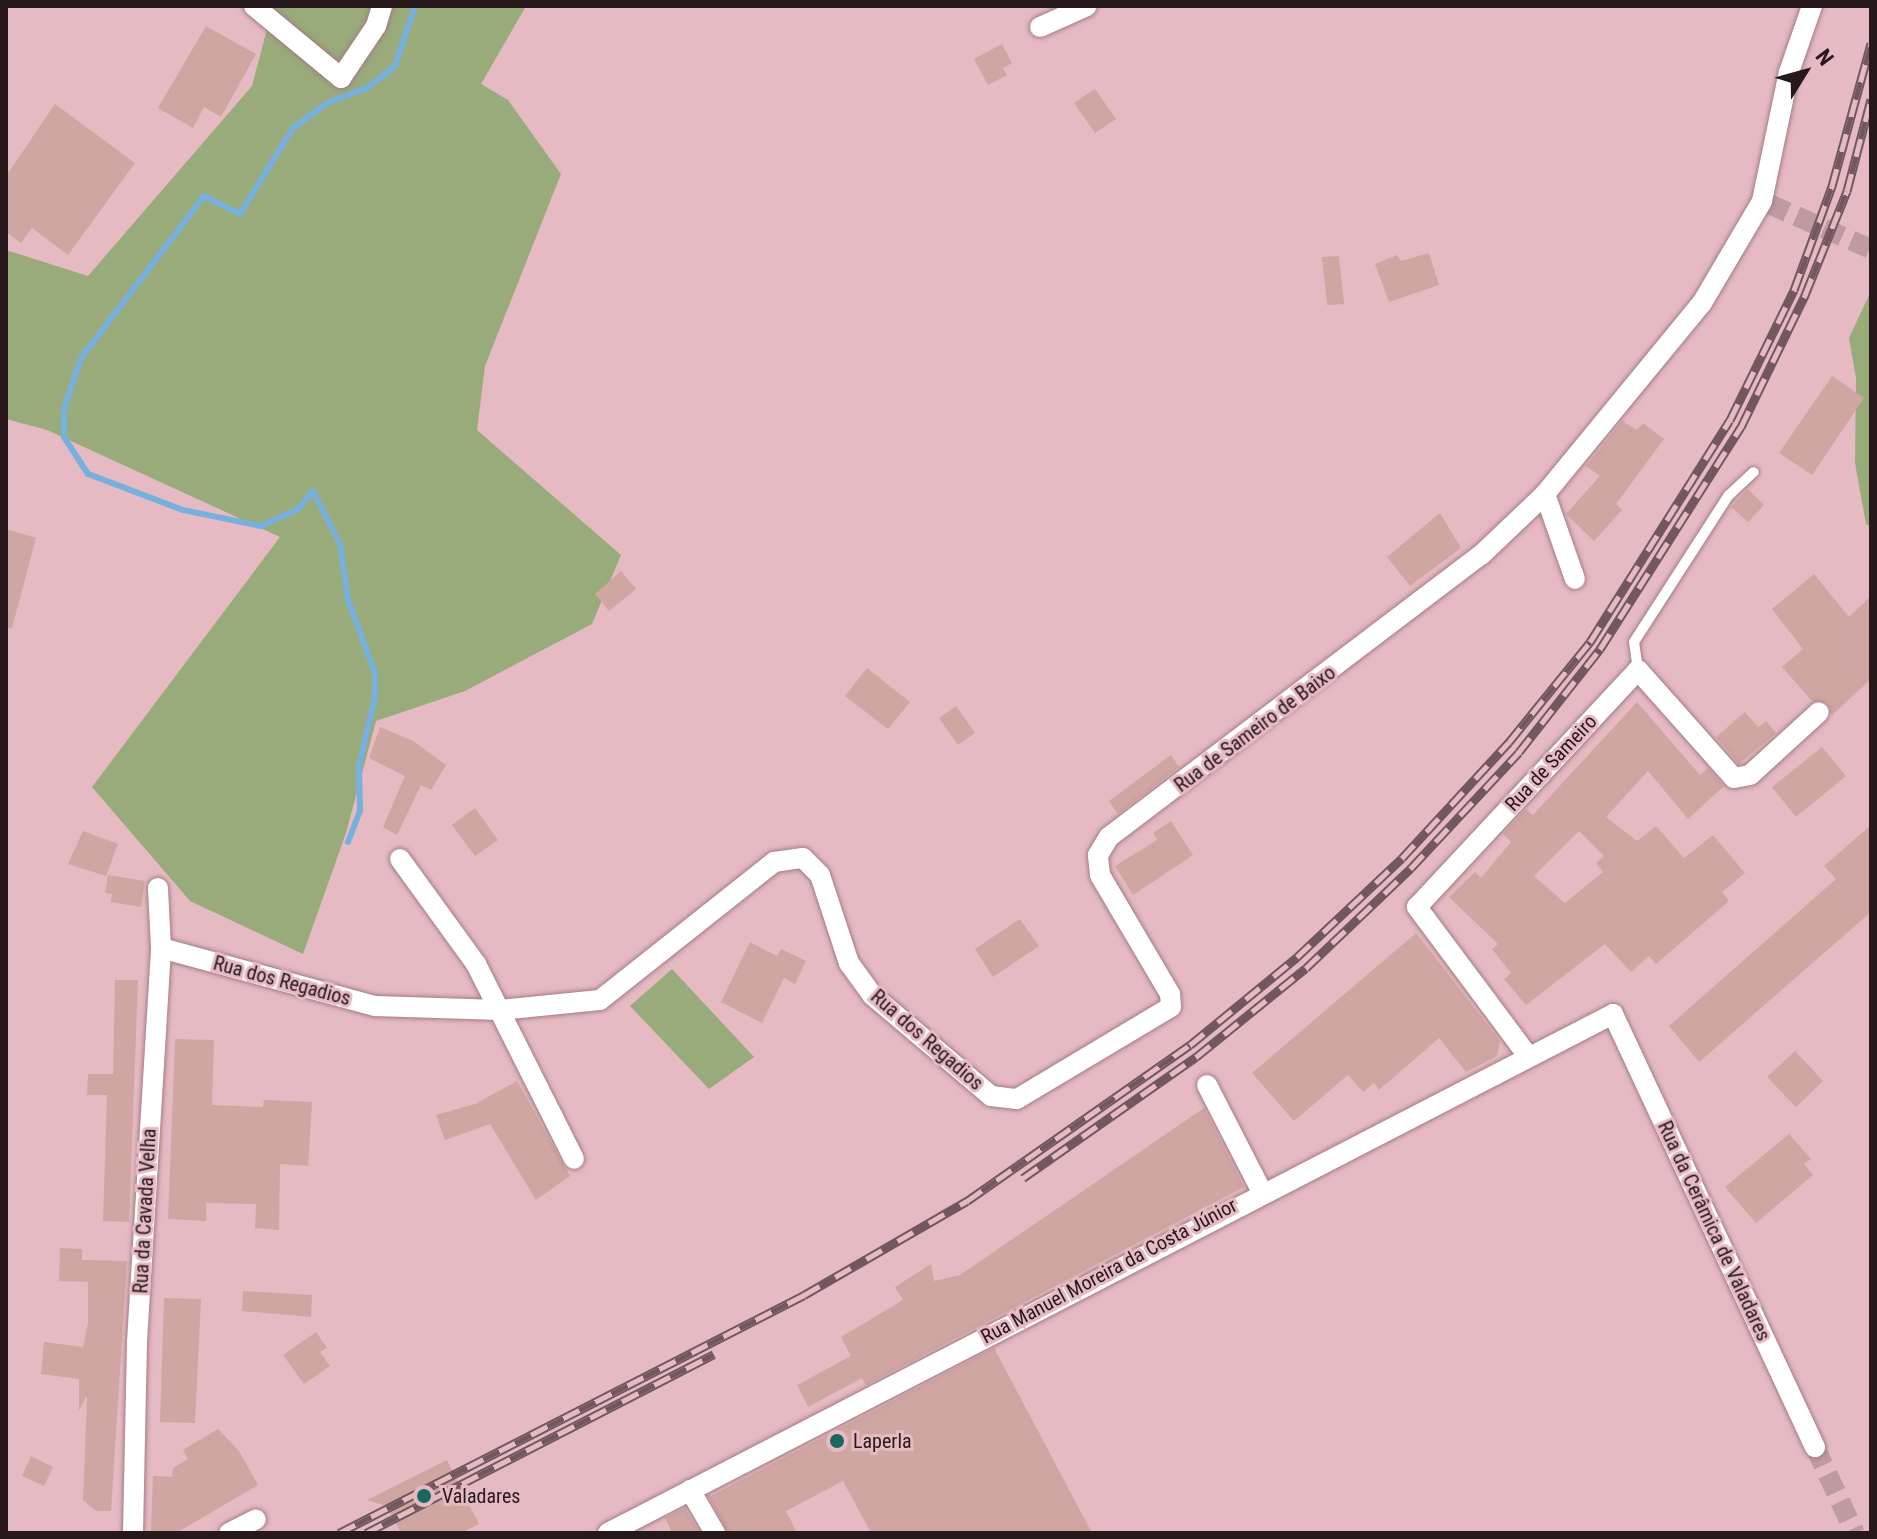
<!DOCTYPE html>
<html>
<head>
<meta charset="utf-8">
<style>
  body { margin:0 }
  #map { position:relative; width:1877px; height:1539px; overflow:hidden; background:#e5bac3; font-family:"Roboto Condensed",sans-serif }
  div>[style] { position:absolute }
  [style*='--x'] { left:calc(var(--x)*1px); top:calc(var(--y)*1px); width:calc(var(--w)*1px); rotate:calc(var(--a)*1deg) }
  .green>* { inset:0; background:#99ab7a }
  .stream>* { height:6px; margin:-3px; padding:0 3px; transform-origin:3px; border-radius:3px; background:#77afdd }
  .building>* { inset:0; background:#d0a6a2 }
  .minor-tunnel>* { height:20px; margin-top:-10px; transform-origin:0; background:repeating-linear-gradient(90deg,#bf9aa1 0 20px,transparent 0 30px) }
  .roads { filter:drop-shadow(0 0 2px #a37c84) drop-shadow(0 0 2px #a37c84) }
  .service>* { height:10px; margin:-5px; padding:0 5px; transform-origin:5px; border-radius:5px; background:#fff }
  .minor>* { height:20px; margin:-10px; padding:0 10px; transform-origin:10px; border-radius:10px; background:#fff }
  .rail>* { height:9px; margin-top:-4.5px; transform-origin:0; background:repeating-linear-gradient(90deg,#e5bac3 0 18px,#72585d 0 36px); box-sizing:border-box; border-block:2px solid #72585d }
  .dots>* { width:22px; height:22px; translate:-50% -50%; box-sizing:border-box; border:4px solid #e5bac3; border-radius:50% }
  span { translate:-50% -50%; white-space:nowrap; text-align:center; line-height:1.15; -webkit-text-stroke:6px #e5bac3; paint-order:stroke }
  .street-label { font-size:20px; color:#27181b }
  .poi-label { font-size:20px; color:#27181b }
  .left { translate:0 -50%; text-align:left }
  .frame { position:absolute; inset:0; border:8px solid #27181b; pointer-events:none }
  .north { position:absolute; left:1765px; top:32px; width:80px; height:80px; -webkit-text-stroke:6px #e5bac3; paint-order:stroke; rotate:53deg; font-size:22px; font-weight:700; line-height:32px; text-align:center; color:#27181b }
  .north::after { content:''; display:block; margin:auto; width:28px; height:36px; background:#27181b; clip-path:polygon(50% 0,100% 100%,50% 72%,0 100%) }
</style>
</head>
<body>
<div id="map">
  <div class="green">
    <i style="clip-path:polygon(273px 6px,526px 6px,481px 84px,508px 100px,561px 174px,485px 366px,477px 430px,621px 555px,592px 624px,465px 691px,376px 721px,346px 833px,303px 954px,190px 901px,92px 787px,280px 537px,47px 430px,6px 419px,6px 250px,88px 276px,252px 86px)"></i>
    <i style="clip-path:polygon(1871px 291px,1871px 527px,1866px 524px,1855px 463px,1856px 378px,1849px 338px)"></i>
    <i style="clip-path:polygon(672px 969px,754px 1057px,709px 1089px,630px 1006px)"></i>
  </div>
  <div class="stream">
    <i style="--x:348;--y:842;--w:34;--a:-69"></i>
    <i style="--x:360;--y:810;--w:45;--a:-91.3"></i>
    <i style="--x:359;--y:765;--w:70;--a:-76.8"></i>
    <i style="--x:375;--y:697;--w:24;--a:-90"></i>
    <i style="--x:375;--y:673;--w:78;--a:-110.3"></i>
    <i style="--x:348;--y:600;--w:57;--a:-98.1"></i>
    <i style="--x:340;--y:544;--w:59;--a:-117"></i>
    <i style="--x:313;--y:491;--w:23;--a:130"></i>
    <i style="--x:298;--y:509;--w:41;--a:155.3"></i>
    <i style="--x:261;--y:526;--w:80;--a:-168.4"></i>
    <i style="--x:183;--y:510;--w:102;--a:-159.2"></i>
    <i style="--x:88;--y:474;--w:44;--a:-123"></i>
    <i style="--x:64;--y:437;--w:28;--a:-90"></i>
    <i style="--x:64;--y:409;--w:54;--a:-71.6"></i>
    <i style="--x:81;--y:358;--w:203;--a:-52.8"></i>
    <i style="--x:204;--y:196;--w:40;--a:26.6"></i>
    <i style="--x:240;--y:214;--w:101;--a:-58.4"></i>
    <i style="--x:293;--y:128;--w:42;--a:-36.3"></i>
    <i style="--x:327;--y:103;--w:43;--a:-20.6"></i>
    <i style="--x:367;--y:88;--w:36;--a:-38"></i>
    <i style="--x:395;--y:66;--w:63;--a:-71.6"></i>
  </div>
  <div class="building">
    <i style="clip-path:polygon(206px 26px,256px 54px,221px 117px,204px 107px,193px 128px,158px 108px)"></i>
    <i style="clip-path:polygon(1002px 44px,1012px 63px,1003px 68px,1007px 75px,988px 85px,974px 59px)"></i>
    <i style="clip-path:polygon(1095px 89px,1116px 119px,1095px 133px,1074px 103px)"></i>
    <i style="clip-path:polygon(55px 104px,135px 163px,68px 255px,32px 228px,21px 243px,6px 232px,6px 176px)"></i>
    <i style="clip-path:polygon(1429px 253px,1439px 285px,1389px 302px,1375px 264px,1397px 255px,1401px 261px)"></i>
    <i style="clip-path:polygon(1339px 256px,1344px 304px,1327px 305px,1322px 257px)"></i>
    <i style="clip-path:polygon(1832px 376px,1864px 398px,1812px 475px,1779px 453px)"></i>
    <i style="clip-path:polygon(1622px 421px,1637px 430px,1643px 423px,1664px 439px,1616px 504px,1622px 510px,1594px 541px,1566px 514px,1600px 476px,1586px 466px)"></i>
    <i style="clip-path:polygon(1748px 489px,1764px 505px,1748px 522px,1731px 507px)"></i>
    <i style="clip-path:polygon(1440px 513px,1461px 548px,1410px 586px,1387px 557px)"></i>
    <i style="clip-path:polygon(6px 529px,36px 538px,12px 628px,6px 628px)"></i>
    <i style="clip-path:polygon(621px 571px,636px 589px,609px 611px,595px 594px)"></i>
    <i style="clip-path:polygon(1814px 574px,1849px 617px,1871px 596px,1871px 679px,1832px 715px,1828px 703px,1812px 701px,1782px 667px,1803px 649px,1772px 609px)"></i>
    <i style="clip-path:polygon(867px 668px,910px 702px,888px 729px,845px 696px)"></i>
    <i style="clip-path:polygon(evenodd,1637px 702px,1700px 775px,1708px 768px,1724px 786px,1688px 819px,1648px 771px,1606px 817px,1637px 841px,1656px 826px,1684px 858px,1713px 835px,1745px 873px,1722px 892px,1729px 901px,1656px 964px,1649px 956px,1631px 972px,1605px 944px,1526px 1005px,1504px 979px,1511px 973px,1492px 949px,1498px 944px,1449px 897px,1475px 872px,1481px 878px,1511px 842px,1503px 834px,1526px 809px,1533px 815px,1637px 702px,1579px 831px,1604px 856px,1596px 863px,1603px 872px,1565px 903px,1534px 876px,1579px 831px)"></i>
    <i style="clip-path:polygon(956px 706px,975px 733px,958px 745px,939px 718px)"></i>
    <i style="clip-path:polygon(1745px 712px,1758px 727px,1766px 721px,1776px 733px,1739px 764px,1716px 737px)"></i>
    <i style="clip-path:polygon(380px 727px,413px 741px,446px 765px,431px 790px,421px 785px,397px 835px,383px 827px,405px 776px,369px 758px)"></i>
    <i style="clip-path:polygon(1822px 747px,1846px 776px,1796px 817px,1772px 787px)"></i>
    <i style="clip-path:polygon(1171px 755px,1179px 767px,1118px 814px,1109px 801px)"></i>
    <i style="clip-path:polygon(475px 808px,498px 840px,475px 856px,452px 825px)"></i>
    <i style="clip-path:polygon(1171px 821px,1193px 855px,1133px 895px,1115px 866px,1157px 840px,1153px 833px)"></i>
    <i style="clip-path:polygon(1871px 825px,1871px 912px,1699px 1062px,1669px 1026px,1836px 879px,1824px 866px)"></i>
    <i style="clip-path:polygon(83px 831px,118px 844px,106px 876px,68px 864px)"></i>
    <i style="clip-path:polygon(108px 875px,145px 881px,141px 907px,111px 902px,112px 894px,105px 893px)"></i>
    <i style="clip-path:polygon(1020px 919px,1039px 946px,993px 977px,975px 949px)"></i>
    <i style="clip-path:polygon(1416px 933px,1500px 1041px,1497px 1056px,1466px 1072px,1439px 1038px,1379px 1090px,1374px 1083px,1363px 1092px,1348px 1075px,1294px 1121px,1252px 1073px)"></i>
    <i style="clip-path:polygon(750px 942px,777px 956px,781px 949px,806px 961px,795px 984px,784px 978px,762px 1023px,721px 1002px)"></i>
    <i style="clip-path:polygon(115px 980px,138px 980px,129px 1222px,103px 1221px,107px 1095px,87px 1095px,88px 1074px,113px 1074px)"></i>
    <i style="clip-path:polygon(175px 1039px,214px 1040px,212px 1105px,263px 1107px,264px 1100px,312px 1102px,308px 1166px,280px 1164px,279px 1230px,255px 1228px,256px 1204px,206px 1203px,206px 1221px,168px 1219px)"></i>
    <i style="clip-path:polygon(1795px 1051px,1823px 1081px,1796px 1107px,1767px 1077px)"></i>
    <i style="clip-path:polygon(517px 1081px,570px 1176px,536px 1200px,490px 1124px,445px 1140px,436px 1115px,475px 1104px)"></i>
    <i style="clip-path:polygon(1204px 1108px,1244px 1187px,866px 1385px,862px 1378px,808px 1407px,797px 1385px,851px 1356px,841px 1337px,903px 1300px,895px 1287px,931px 1264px,934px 1281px,960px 1275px)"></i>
    <i style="clip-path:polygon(1789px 1134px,1811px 1159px,1804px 1164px,1813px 1175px,1756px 1223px,1725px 1187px)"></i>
    <i style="clip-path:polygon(60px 1248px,82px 1249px,82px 1260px,127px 1261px,111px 1511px,96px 1511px,83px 1500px,87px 1400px,86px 1396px,79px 1411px,79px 1379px,41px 1374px,44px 1342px,83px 1347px,88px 1323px,88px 1282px,59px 1281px)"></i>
    <i style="clip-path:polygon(243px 1291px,312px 1295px,311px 1317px,242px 1311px)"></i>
    <i style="clip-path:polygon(164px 1298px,201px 1299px,195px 1423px,160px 1422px)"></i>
    <i style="clip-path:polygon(316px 1332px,327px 1348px,320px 1352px,330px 1366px,304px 1384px,283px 1355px)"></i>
    <i style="clip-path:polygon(994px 1348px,1092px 1533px,871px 1533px,843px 1481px,786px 1511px,797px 1533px,728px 1533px,709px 1497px)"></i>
    <i style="clip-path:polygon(218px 1429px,239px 1451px,258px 1485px,176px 1533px,151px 1531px,153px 1476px,172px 1477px,173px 1468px,188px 1459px,183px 1450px)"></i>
    <i style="clip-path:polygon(31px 1456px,53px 1467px,44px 1486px,22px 1476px)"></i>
    <i style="clip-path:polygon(447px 1460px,479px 1524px,461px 1533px,401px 1533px,387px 1506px,367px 1500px)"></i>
    <i style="clip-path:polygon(685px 1508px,700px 1533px,672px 1533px,665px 1518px)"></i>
  </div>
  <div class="minor-tunnel">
    <i style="--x:1769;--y:204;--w:111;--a:23.8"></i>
    <i style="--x:1815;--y:1447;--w:95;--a:65.1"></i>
  </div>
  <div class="roads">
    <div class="service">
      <i style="--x:1638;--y:670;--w:28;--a:-98"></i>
      <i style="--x:1634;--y:642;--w:174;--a:-57.2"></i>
      <i style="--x:1728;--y:496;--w:35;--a:-43"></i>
    </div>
    <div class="minor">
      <i style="--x:254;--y:6;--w:113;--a:39.6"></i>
      <i style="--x:341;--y:78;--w:63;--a:-56.1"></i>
      <i style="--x:376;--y:26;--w:21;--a:-73"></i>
      <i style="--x:1040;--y:27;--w:51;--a:-24.1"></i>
      <i style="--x:1545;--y:494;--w:90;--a:70.6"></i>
      <i style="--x:400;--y:859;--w:130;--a:54.1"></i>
      <i style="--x:476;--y:964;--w:218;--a:63.3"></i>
      <i style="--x:161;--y:948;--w:222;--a:15.2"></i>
      <i style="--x:375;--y:1006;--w:125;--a:1.8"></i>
      <i style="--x:500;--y:1010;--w:100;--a:-5.7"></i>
      <i style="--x:600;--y:1000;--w:222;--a:-38.4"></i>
      <i style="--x:774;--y:862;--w:29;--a:-8"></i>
      <i style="--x:803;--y:858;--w:24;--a:45"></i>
      <i style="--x:820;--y:875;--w:93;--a:71.8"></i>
      <i style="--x:849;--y:963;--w:39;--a:54"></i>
      <i style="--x:872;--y:995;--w:156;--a:40.3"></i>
      <i style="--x:991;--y:1096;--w:26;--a:7"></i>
      <i style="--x:1017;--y:1099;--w:179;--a:-30.9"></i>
      <i style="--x:1171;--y:1007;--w:13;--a:-94"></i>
      <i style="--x:1170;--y:994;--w:138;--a:-120.5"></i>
      <i style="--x:1100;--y:875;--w:20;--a:-96"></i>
      <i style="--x:1098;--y:855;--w:21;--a:-59"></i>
      <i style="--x:1109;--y:837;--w:467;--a:-37.2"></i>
      <i style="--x:1481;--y:555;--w:88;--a:-43.6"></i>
      <i style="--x:1545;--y:494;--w:247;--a:-50.6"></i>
      <i style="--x:1702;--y:303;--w:118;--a:-59.5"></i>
      <i style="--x:1762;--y:201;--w:132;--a:-78.2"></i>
      <i style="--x:1789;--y:72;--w:70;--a:-70.8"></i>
      <i style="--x:1528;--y:1056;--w:186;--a:-126.7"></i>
      <i style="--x:1417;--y:907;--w:324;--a:-47"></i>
      <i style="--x:1638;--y:670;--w:144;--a:48.4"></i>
      <i style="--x:1734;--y:778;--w:16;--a:-11"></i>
      <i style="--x:1750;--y:775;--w:93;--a:-42.4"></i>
      <i style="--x:1207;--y:1085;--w:120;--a:62.8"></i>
      <i style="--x:690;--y:1490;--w:50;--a:59.8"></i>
      <i style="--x:133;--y:1533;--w:191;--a:-88.8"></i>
      <i style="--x:137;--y:1342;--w:395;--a:-86.5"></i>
      <i style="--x:161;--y:948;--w:60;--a:-92.9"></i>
      <i style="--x:229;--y:1533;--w:30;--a:-27"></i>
      <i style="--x:608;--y:1533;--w:1131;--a:-27.31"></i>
      <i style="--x:1613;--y:1014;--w:478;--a:65"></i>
    </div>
  </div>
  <div class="rail">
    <i style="--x:1023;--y:1178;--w:211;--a:-35"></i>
    <i style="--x:1196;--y:1057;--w:141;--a:-39"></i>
    <i style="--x:1306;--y:968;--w:145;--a:-43.6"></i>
    <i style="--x:1411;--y:868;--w:158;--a:-47"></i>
    <i style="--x:1519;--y:752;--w:131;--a:-51.8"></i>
    <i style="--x:1600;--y:649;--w:263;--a:-57.6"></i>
    <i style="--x:1741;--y:427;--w:147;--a:-64.1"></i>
    <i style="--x:1805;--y:295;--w:112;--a:-68"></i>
    <i style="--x:1847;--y:191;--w:95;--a:-75.4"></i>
    <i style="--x:339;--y:1533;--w:522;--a:-27.1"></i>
    <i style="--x:804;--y:1295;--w:188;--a:-30"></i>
    <i style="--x:967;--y:1201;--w:272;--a:-35"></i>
    <i style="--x:1190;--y:1045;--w:139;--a:-39.4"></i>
    <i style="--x:1297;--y:957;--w:144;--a:-43.3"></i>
    <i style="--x:1402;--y:858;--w:158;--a:-47.3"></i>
    <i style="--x:1509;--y:742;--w:129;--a:-51"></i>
    <i style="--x:1590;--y:642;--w:262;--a:-57.8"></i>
    <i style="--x:1730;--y:420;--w:145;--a:-63.8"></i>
    <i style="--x:1794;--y:290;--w:111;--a:-69.9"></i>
    <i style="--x:1832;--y:186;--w:148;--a:-74.7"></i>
    <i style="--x:366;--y:1533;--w:391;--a:-27.2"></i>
  </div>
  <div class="dots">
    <i style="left:837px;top:1441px;background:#1b665e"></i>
    <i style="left:424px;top:1496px;background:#1b665e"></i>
  </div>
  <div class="street-label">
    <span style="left:1255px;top:729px;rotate:-37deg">Rua de Sameiro de Baixo</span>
    <span style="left:1551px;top:763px;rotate:-47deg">Rua de Sameiro</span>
    <span style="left:282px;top:981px;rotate:15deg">Rua dos Regadios</span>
    <span style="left:927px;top:1040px;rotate:41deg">Rua dos Regadios</span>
    <span style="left:145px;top:1211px;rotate:-87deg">Rua da Cavada Velha</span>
    <span style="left:1714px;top:1231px;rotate:65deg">Rua da Cerâmica de Valadares</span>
    <span style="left:1109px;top:1271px;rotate:-28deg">Rua Manuel Moreira da Costa Júnior</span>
  </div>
  <div class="poi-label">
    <span class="left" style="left:853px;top:1441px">Laperla</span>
    <span class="left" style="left:442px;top:1496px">Valadares</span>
  </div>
  <div class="frame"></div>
  <div class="north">N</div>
</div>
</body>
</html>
